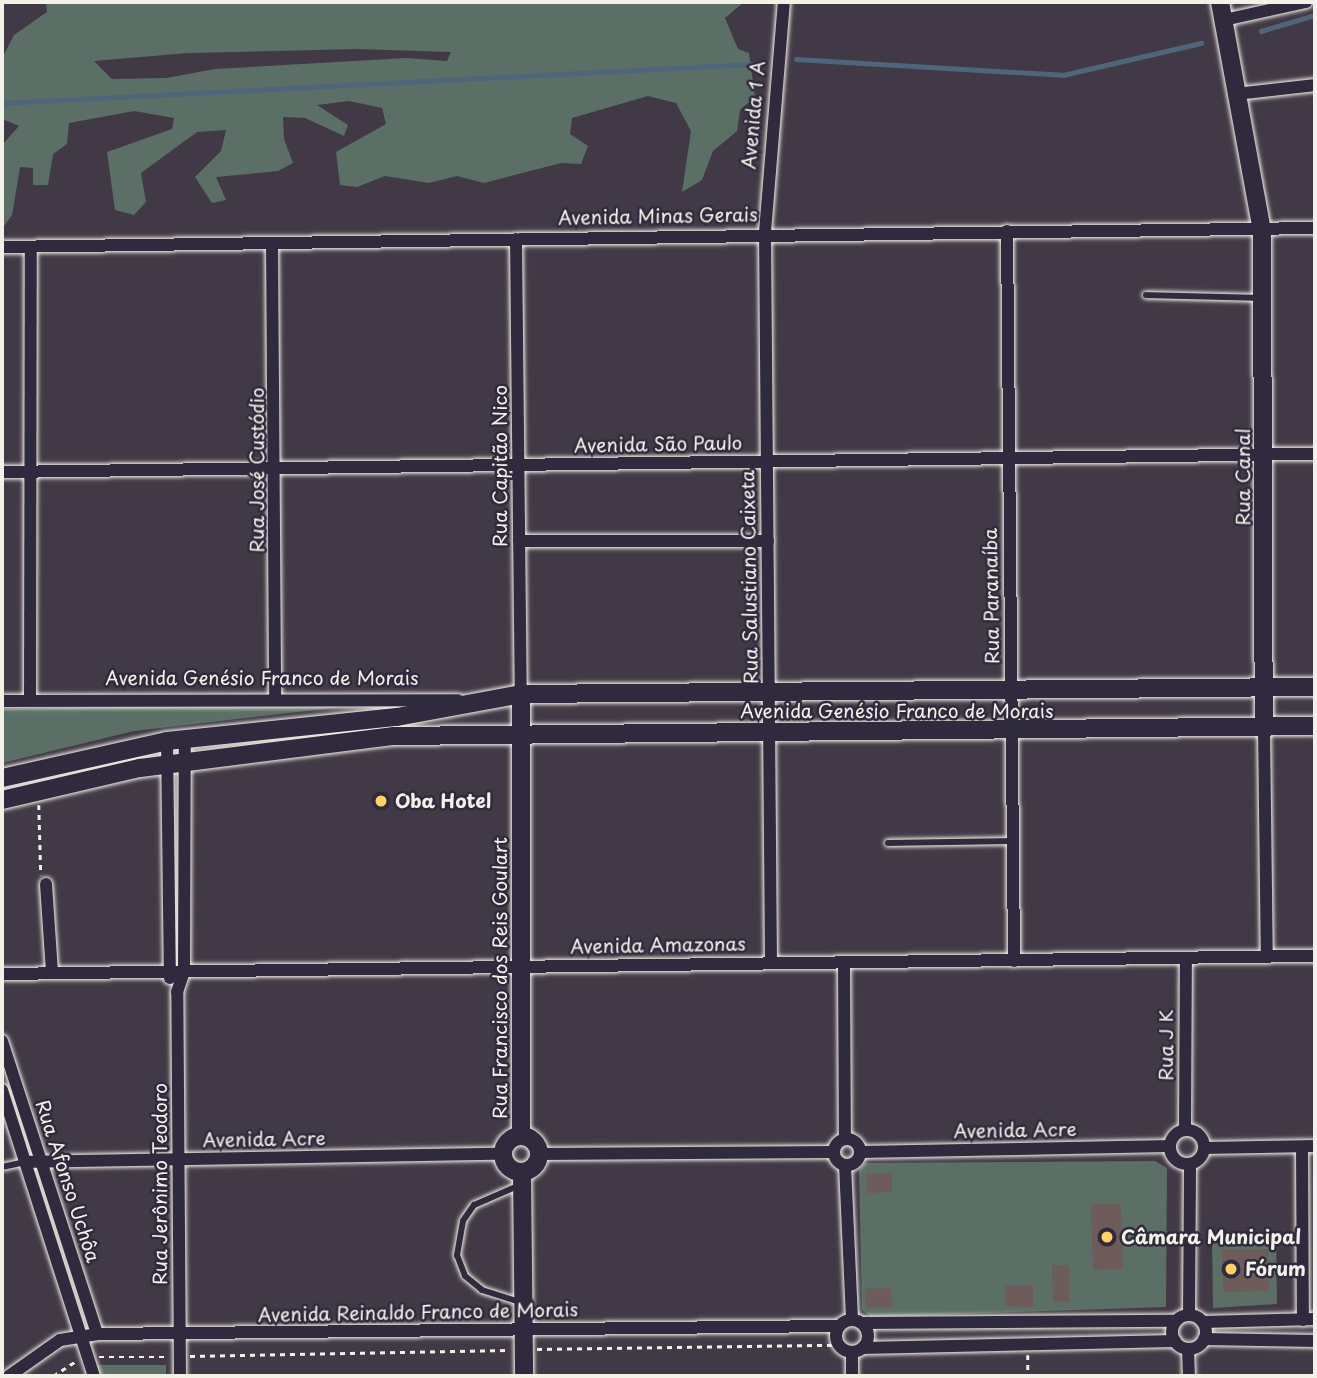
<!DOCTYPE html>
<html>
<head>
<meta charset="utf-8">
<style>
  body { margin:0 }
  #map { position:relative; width:1317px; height:1378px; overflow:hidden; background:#423946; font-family:"Playpen Sans",sans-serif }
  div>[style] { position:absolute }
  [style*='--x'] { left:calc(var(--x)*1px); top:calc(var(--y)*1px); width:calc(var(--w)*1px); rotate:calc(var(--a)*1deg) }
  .green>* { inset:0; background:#5b6f67 }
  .stream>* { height:4.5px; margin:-2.25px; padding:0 2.25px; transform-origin:2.25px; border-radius:2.25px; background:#4f667a }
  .building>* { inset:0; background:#6d5c5a }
  .path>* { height:2.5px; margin-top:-1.25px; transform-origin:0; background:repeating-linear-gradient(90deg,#f4f1e8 0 5px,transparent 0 10px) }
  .roads { filter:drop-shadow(0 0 2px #f4f1e8) drop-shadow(0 0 2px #f4f1e8) }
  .lane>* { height:6px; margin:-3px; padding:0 3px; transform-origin:3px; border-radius:3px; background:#2f2a3d }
  .street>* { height:12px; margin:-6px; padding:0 6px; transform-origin:6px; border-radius:6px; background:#2f2a3d }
  .street>.ring { margin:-6px; padding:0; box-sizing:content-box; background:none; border:12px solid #2f2a3d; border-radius:50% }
  .secondary>* { height:18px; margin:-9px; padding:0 9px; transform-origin:9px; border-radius:9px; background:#2f2a3d }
  .secondary>.ring { margin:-9px; padding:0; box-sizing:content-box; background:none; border:18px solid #2f2a3d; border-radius:50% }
  .dots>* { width:19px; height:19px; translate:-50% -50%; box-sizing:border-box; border:4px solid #2f2a3d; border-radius:50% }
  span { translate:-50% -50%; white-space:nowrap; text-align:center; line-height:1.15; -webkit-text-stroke:5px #2f2a3d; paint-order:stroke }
  .street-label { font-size:19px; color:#f4f1e8 }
  .poi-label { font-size:19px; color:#f4f1e8; font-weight:700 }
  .left { translate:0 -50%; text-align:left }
  .frame { position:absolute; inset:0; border:4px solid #f4f1e8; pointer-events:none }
</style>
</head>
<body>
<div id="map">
  <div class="green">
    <i style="clip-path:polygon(evenodd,46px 2px,744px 2px,725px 18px,738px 49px,749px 53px,755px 97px,740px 110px,737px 131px,713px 151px,702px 180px,682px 192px,691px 131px,676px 103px,648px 96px,572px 118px,570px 134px,588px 146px,581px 164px,561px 163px,484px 183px,457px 176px,429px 183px,385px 176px,357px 187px,340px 185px,336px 152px,386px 124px,382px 108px,349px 101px,317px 105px,348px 125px,344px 136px,305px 118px,283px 117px,284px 139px,293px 163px,278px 171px,216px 177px,226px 200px,212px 203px,195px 177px,221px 151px,226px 130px,197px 132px,141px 173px,146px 202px,134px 215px,115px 210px,107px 152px,172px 129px,174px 118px,134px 111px,69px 123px,67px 144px,53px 154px,48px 185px,33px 185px,33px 168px,20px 167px,12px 215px,2px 229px,2px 145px,19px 126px,2px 119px,2px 58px,14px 35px,47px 12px,46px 2px,357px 49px,451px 52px,447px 61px,406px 58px,215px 69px,166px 78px,112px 79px,94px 61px,188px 53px,357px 49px)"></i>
    <i style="clip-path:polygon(375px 703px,134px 731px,2px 763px,2px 709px)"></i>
    <i style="clip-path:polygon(1155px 1161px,1167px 1168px,1166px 1307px,871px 1317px,862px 1310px,859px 1170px,865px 1163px)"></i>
    <i style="clip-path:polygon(1276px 1234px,1277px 1304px,1213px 1308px,1212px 1236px)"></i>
    <i style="clip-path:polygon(94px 1365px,166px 1365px,166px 1376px,98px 1376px)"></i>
  </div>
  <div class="stream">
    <i style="--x:1261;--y:31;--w:56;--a:-16.5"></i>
    <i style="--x:796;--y:59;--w:267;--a:3.4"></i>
    <i style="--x:1063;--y:75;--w:142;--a:-13.1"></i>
    <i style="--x:2;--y:103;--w:751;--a:-2.98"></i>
  </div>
  <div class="building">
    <i style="clip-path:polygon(892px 1173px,892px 1192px,867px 1193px,866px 1174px)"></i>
    <i style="clip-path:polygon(1091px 1204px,1121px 1204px,1123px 1269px,1093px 1270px)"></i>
    <i style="clip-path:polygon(1268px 1249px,1269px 1291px,1223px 1292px,1222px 1250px)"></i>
    <i style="clip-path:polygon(1052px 1265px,1069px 1265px,1069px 1302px,1053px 1302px)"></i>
    <i style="clip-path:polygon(1006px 1285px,1033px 1286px,1033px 1307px,1005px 1306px)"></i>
    <i style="clip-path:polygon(891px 1288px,892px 1307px,866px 1308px,865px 1289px)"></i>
  </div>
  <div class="path">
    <i style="--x:39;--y:805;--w:70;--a:88.4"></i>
    <i style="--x:537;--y:1349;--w:302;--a:-0.8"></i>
    <i style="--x:1028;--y:1355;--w:21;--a:90"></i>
    <i style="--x:190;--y:1356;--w:319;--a:-1.1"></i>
    <i style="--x:99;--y:1357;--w:67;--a:0"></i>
    <i style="--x:53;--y:1376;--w:27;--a:-33"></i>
  </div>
  <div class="roads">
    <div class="lane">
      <i style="--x:1146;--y:295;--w:114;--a:1.5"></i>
      <i style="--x:888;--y:843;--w:123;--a:-0.9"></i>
      <i style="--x:2;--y:1167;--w:25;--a:-12"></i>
      <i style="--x:520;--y:1185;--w:50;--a:156.5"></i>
      <i style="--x:474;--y:1205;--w:19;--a:125"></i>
      <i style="--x:463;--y:1221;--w:35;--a:100"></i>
      <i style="--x:457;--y:1255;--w:22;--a:69"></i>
      <i style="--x:465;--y:1276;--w:22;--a:39"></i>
      <i style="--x:482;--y:1290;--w:43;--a:17.6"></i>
    </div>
    <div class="street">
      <i style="--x:1224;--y:20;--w:84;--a:-12.4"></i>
      <i style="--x:1236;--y:94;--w:80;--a:-6.5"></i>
      <i style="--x:1007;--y:231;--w:730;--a:89.45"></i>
      <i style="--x:516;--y:239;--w:455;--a:89.4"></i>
      <i style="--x:272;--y:244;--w:453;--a:89.6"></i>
      <i style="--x:2;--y:247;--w:1313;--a:-0.83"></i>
      <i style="--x:2;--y:472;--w:1313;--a:-0.79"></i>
      <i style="--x:519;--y:541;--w:249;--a:0"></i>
      <i style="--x:30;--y:700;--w:453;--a:-89.9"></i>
      <i style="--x:2;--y:701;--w:456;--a:-0.1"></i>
      <i style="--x:1264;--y:727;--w:230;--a:89.3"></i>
      <i style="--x:167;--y:741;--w:237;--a:89.3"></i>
      <i style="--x:46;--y:884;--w:89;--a:86.1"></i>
      <i style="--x:771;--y:963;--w:731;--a:-90.47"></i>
      <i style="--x:765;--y:232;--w:231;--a:-85.3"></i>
      <i style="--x:844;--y:963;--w:175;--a:89.7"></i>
      <i style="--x:2;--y:974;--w:1313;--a:-0.79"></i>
      <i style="--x:2;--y:1041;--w:308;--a:72"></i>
      <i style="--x:2;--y:1090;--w:300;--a:72.2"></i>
      <i style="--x:1185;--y:1130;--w:171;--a:-89.7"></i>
      <i class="ring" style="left:1170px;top:1130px;width:22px;height:22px"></i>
      <i class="ring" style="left:834px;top:1139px;width:14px;height:14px"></i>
      <i style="--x:1302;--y:1147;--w:173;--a:89.7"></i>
      <i style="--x:1204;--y:1148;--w:111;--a:-1"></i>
      <i style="--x:861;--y:1152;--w:309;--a:-1.1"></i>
      <i style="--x:539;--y:1154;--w:295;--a:-0.4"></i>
      <i style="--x:26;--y:1162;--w:477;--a:-1"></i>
      <i style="--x:845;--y:1165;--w:155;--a:87.4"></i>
      <i style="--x:1189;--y:1314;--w:150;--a:-89.6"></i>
      <i class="ring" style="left:1172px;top:1315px;width:22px;height:22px"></i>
      <i class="ring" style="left:836px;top:1320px;width:20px;height:20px"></i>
      <i style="--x:1203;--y:1322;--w:112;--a:-1.5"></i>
      <i style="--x:862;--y:1323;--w:313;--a:-0.4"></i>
      <i style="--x:1204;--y:1339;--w:111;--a:1"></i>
      <i style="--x:863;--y:1348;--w:312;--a:-1.3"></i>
      <i style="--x:1188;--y:1349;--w:27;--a:88"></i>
      <i style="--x:9;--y:1376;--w:62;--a:-35.2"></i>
      <i style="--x:60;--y:1340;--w:37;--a:-9"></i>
      <i style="--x:97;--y:1334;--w:742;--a:-0.62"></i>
      <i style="--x:180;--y:1376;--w:384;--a:-90.4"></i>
      <i style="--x:177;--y:992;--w:21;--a:-71"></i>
      <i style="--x:184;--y:972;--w:233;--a:-89.8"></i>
      <i style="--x:852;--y:1376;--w:24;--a:-90"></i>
    </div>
    <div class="secondary">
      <i style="--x:1220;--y:2;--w:232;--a:79.6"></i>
      <i style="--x:1262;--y:230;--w:497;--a:89.8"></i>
      <i style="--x:2;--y:778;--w:169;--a:-12.6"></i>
      <i style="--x:167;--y:741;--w:231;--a:-6"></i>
      <i style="--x:397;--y:717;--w:126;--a:-10.5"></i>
      <i style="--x:521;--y:694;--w:794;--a:-0.51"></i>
      <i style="--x:2;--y:800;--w:142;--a:-13.1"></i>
      <i style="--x:140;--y:768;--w:256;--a:-7.2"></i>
      <i style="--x:394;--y:736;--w:921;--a:-0.62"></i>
      <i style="--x:521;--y:1136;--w:442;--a:-90"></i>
      <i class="ring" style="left:503px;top:1136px;width:18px;height:18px"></i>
      <i style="--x:522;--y:1172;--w:204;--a:89.4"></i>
    </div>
  </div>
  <div class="dots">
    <i style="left:381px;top:801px;background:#ffd166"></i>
    <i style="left:1107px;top:1237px;background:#ffd166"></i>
    <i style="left:1231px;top:1269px;background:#ffd166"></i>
  </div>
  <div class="street-label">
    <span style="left:753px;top:115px;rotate:-85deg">Avenida 1 A</span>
    <span style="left:658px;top:216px;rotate:-1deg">Avenida Minas Gerais</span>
    <span style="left:658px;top:444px;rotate:-1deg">Avenida São Paulo</span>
    <span style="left:500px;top:466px;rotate:-90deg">Rua Capitão Nico</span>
    <span style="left:257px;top:470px;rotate:-90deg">Rua José Custódio</span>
    <span style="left:1243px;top:477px;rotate:-90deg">Rua Canal</span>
    <span style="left:749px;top:577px;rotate:-91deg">Rua Salustiano Caixeta</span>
    <span style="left:991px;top:596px;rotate:-91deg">Rua Paranaíba</span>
    <span style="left:262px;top:678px">Avenida Genésio Franco de Morais</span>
    <span style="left:897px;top:711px">Avenida Genésio Franco de Morais</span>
    <span style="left:658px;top:945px;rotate:-1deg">Avenida Amazonas</span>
    <span style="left:500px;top:978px;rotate:-90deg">Rua Francisco dos Reis Goulart</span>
    <span style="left:1166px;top:1045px;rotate:-90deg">Rua J K</span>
    <span style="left:1015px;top:1130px;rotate:-1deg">Avenida Acre</span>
    <span style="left:264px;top:1139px;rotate:-1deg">Avenida Acre</span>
    <span style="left:68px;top:1181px;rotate:72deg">Rua Afonso Uchôa</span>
    <span style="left:160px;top:1184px;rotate:-90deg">Rua Jerônimo Teodoro</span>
    <span style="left:418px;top:1312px;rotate:-1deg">Avenida Reinaldo Franco de Morais</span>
  </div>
  <div class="poi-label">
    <span class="left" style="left:395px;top:801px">Oba Hotel</span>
    <span class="left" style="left:1121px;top:1237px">Câmara Municipal</span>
    <span class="left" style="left:1245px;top:1269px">Fórum</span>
  </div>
  <div class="frame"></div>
</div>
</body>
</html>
